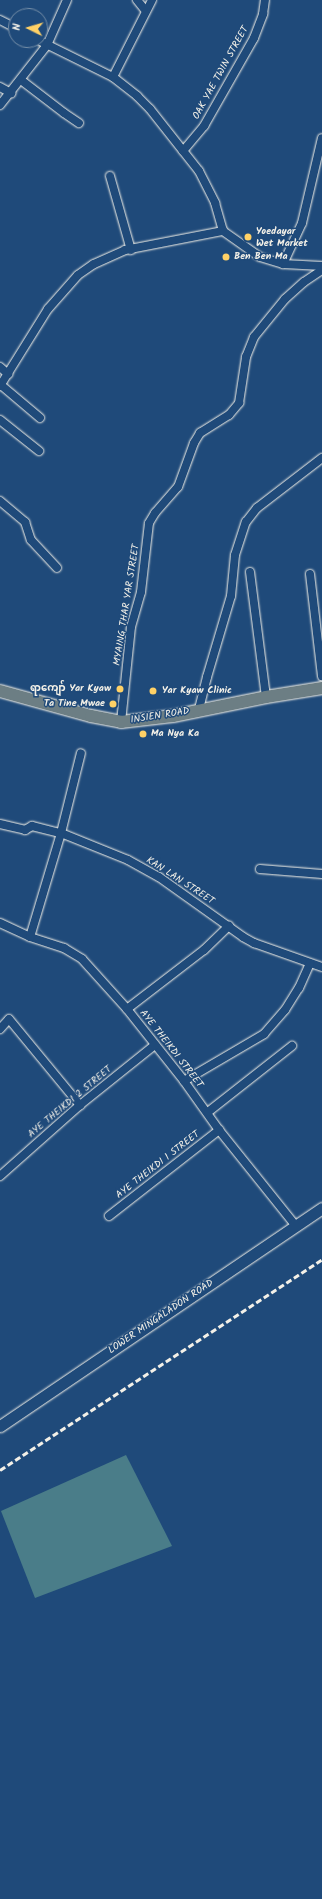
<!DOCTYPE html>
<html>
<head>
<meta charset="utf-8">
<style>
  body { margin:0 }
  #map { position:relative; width:322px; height:1899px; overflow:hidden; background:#1f4a7a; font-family:Kalam,"Noto Sans Myanmar",sans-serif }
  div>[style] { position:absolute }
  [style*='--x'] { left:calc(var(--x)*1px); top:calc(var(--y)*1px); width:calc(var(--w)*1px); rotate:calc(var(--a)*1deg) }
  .green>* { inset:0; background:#4a7d89 }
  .roads { filter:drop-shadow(0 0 1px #f4f1e8) drop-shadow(0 0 1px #f4f1e8) }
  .street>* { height:8px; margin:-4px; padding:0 4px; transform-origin:4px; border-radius:4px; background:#1f4a7a }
  .secondary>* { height:11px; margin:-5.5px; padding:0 5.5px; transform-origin:5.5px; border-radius:5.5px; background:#1f4a7a }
  .primary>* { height:12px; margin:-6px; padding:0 6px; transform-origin:6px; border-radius:6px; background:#6c7e84 }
  .rail>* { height:2.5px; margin-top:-1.25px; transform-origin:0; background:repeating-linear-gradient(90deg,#f4f1e8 0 6px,transparent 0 9px) }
  .dots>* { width:11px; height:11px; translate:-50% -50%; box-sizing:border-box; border:2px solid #1f4a7a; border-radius:50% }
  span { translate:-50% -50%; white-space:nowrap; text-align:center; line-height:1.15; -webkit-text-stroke:3px #1f4a7a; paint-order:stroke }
  .street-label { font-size:10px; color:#f4f1e8 }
  .poi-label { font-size:10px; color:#f4f1e8; font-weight:700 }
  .left { translate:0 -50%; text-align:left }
  .right { translate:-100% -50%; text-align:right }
  .north { position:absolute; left:8px; top:8px; width:40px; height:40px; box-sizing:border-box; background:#1f4a7a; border:1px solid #748da6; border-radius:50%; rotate:275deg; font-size:11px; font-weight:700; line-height:16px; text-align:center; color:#f4f1e8 }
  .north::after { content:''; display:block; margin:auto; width:14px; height:18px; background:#ffd166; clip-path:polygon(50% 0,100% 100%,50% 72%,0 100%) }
</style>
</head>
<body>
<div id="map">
  <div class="green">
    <i style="clip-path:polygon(126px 1455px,172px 1546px,35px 1598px,1px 1511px)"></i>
  </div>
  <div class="roads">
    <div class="street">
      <i style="--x:137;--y:0;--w:14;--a:51"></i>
      <i style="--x:0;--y:20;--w:18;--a:27"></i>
      <i style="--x:38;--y:40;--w:84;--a:26.3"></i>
      <i style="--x:113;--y:77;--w:31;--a:38"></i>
      <i style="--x:137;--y:96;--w:18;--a:45"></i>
      <i style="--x:150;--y:109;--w:79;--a:51.7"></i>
      <i style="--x:199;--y:171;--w:36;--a:63"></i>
      <i style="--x:215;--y:203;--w:29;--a:74"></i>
      <i style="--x:113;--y:77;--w:86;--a:-63.1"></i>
      <i style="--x:21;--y:80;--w:54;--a:37.5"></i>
      <i style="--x:64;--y:113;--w:18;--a:34"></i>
      <i style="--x:0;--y:87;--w:13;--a:29"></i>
      <i style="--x:0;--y:105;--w:76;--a:-51.9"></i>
      <i style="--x:47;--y:45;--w:49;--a:-66"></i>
      <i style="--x:183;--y:151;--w:33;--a:-50"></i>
      <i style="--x:204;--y:126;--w:101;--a:-60.4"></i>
      <i style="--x:254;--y:38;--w:26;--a:-69"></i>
      <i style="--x:263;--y:14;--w:14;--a:-82"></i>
      <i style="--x:110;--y:176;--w:77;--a:74.2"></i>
      <i style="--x:223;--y:231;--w:45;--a:35.1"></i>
      <i style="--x:260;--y:257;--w:24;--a:17"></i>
      <i style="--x:283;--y:264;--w:39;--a:3"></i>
      <i style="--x:283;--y:264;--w:45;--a:-65.1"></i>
      <i style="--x:302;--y:223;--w:87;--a:-76.8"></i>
      <i style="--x:0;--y:367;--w:11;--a:41"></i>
      <i style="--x:1;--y:385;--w:51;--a:40.2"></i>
      <i style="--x:0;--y:386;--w:91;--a:-58.1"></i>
      <i style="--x:48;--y:309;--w:45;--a:-48.6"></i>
      <i style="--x:78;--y:275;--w:19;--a:-35"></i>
      <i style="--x:94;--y:264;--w:34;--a:-24"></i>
      <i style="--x:125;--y:250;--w:100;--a:-11"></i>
      <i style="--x:0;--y:420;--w:50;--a:38.5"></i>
      <i style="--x:0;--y:501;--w:33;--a:40"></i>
      <i style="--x:25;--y:522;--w:19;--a:72"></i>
      <i style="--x:31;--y:540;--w:38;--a:47"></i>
      <i style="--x:250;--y:572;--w:126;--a:82.7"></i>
      <i style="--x:310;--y:574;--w:103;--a:83.3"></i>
      <i style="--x:199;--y:709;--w:33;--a:-76"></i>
      <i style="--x:207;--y:677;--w:84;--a:-73.5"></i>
      <i style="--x:231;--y:596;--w:41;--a:-84.4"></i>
      <i style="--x:235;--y:555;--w:35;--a:-72"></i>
      <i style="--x:246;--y:522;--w:18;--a:-52"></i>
      <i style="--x:257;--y:508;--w:82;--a:-37.6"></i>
      <i style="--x:121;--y:722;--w:96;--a:-84"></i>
      <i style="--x:131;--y:627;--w:36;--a:-74"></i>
      <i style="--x:141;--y:592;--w:69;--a:-83.4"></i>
      <i style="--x:149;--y:523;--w:12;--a:-59"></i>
      <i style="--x:155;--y:513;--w:35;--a:-49"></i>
      <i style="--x:178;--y:487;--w:47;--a:-70"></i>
      <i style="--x:194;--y:443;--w:12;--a:-59"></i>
      <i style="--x:200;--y:433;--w:34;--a:-32"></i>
      <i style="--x:229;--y:415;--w:16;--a:-50"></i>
      <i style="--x:239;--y:403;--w:47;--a:-81.3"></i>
      <i style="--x:246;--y:357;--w:22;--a:-68"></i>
      <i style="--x:254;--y:337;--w:49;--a:-50.8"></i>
      <i style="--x:285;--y:299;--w:25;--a:-42"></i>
      <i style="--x:304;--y:282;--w:22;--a:-34"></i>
      <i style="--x:0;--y:824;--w:26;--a:13"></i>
      <i style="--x:25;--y:830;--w:8;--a:-30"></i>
      <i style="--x:32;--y:826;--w:30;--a:14"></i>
      <i style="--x:61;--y:833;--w:72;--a:21.9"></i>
      <i style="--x:128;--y:860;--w:35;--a:29"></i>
      <i style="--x:159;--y:877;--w:103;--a:35.5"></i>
      <i style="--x:243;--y:937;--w:13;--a:29"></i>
      <i style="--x:254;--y:943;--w:72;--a:19.4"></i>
      <i style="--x:260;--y:869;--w:62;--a:4.6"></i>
      <i style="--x:0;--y:923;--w:33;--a:25"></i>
      <i style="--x:30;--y:937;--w:36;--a:18"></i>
      <i style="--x:64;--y:948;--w:21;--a:31"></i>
      <i style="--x:82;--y:959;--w:67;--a:48"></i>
      <i style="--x:127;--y:1009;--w:92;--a:51.6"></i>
      <i style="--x:184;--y:1081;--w:60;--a:54.5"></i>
      <i style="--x:219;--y:1130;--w:123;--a:51.3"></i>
      <i style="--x:30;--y:937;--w:109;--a:-73.4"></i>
      <i style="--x:61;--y:833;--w:82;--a:-76"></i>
      <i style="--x:127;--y:1009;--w:97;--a:-37.5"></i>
      <i style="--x:204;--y:950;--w:35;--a:-44"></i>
      <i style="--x:0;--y:1029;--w:13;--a:-48"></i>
      <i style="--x:9;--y:1019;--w:112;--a:50.5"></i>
      <i style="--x:184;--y:1081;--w:93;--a:-30.4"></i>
      <i style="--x:264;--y:1034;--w:32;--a:-49"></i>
      <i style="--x:285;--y:1010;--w:26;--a:-58"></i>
      <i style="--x:299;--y:988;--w:27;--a:-66"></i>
      <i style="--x:208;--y:1112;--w:107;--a:-38.2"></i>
      <i style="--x:0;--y:1176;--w:107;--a:-41.6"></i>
      <i style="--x:80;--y:1105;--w:96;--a:-38.7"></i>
      <i style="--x:109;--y:1216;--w:140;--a:-38"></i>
    </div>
    <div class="secondary">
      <i style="--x:0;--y:1426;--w:389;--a:-34.1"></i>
    </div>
    <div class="primary">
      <i style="--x:0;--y:691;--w:94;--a:15.4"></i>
      <i style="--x:91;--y:716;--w:31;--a:11"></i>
      <i style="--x:121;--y:722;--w:52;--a:-6.6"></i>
      <i style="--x:173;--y:716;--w:95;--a:-11.5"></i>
      <i style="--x:266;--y:697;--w:57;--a:-9.1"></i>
    </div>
  </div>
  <div class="rail">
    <i style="--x:0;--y:1470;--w:385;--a:-33.2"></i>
  </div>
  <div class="dots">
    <i style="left:248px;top:237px;background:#ffd166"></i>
    <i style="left:226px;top:257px;background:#ffd166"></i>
    <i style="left:120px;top:689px;background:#ffd166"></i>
    <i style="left:153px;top:691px;background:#ffd166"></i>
    <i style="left:113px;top:704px;background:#ffd166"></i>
    <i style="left:143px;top:734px;background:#ffd166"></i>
  </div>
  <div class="street-label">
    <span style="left:221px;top:73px;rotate:-61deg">OAK YAE TWIN STREET</span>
    <span style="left:127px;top:605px;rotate:-81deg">MYAING THAR YAR STREET</span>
    <span style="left:160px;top:716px;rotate:-9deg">INSIEN ROAD</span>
    <span style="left:180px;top:881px;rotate:33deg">KAN LAN STREET</span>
    <span style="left:171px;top:1049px;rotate:52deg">AYE THEIKDI STREET</span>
    <span style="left:70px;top:1102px;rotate:-40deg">AYE THEIKDI 2 STREET</span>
    <span style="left:158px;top:1165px;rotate:-38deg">AYE THEIKDI 1 STREET</span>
    <span style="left:161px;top:1317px;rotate:-34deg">LOWER MINGALADON ROAD</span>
  </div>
  <div class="poi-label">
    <span class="left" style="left:256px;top:237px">Yoedayar<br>Wet Market</span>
    <span class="left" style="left:234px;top:257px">Ben Ben Ma</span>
    <span class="right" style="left:111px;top:689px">ရာကျော် Yar Kyaw</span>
    <span class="left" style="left:162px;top:691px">Yar Kyaw Clinic</span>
    <span class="right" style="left:105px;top:704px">Ta Tine Mwae</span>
    <span class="left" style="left:151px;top:734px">Ma Nya Ka</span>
  </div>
  <div class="north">N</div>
</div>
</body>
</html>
